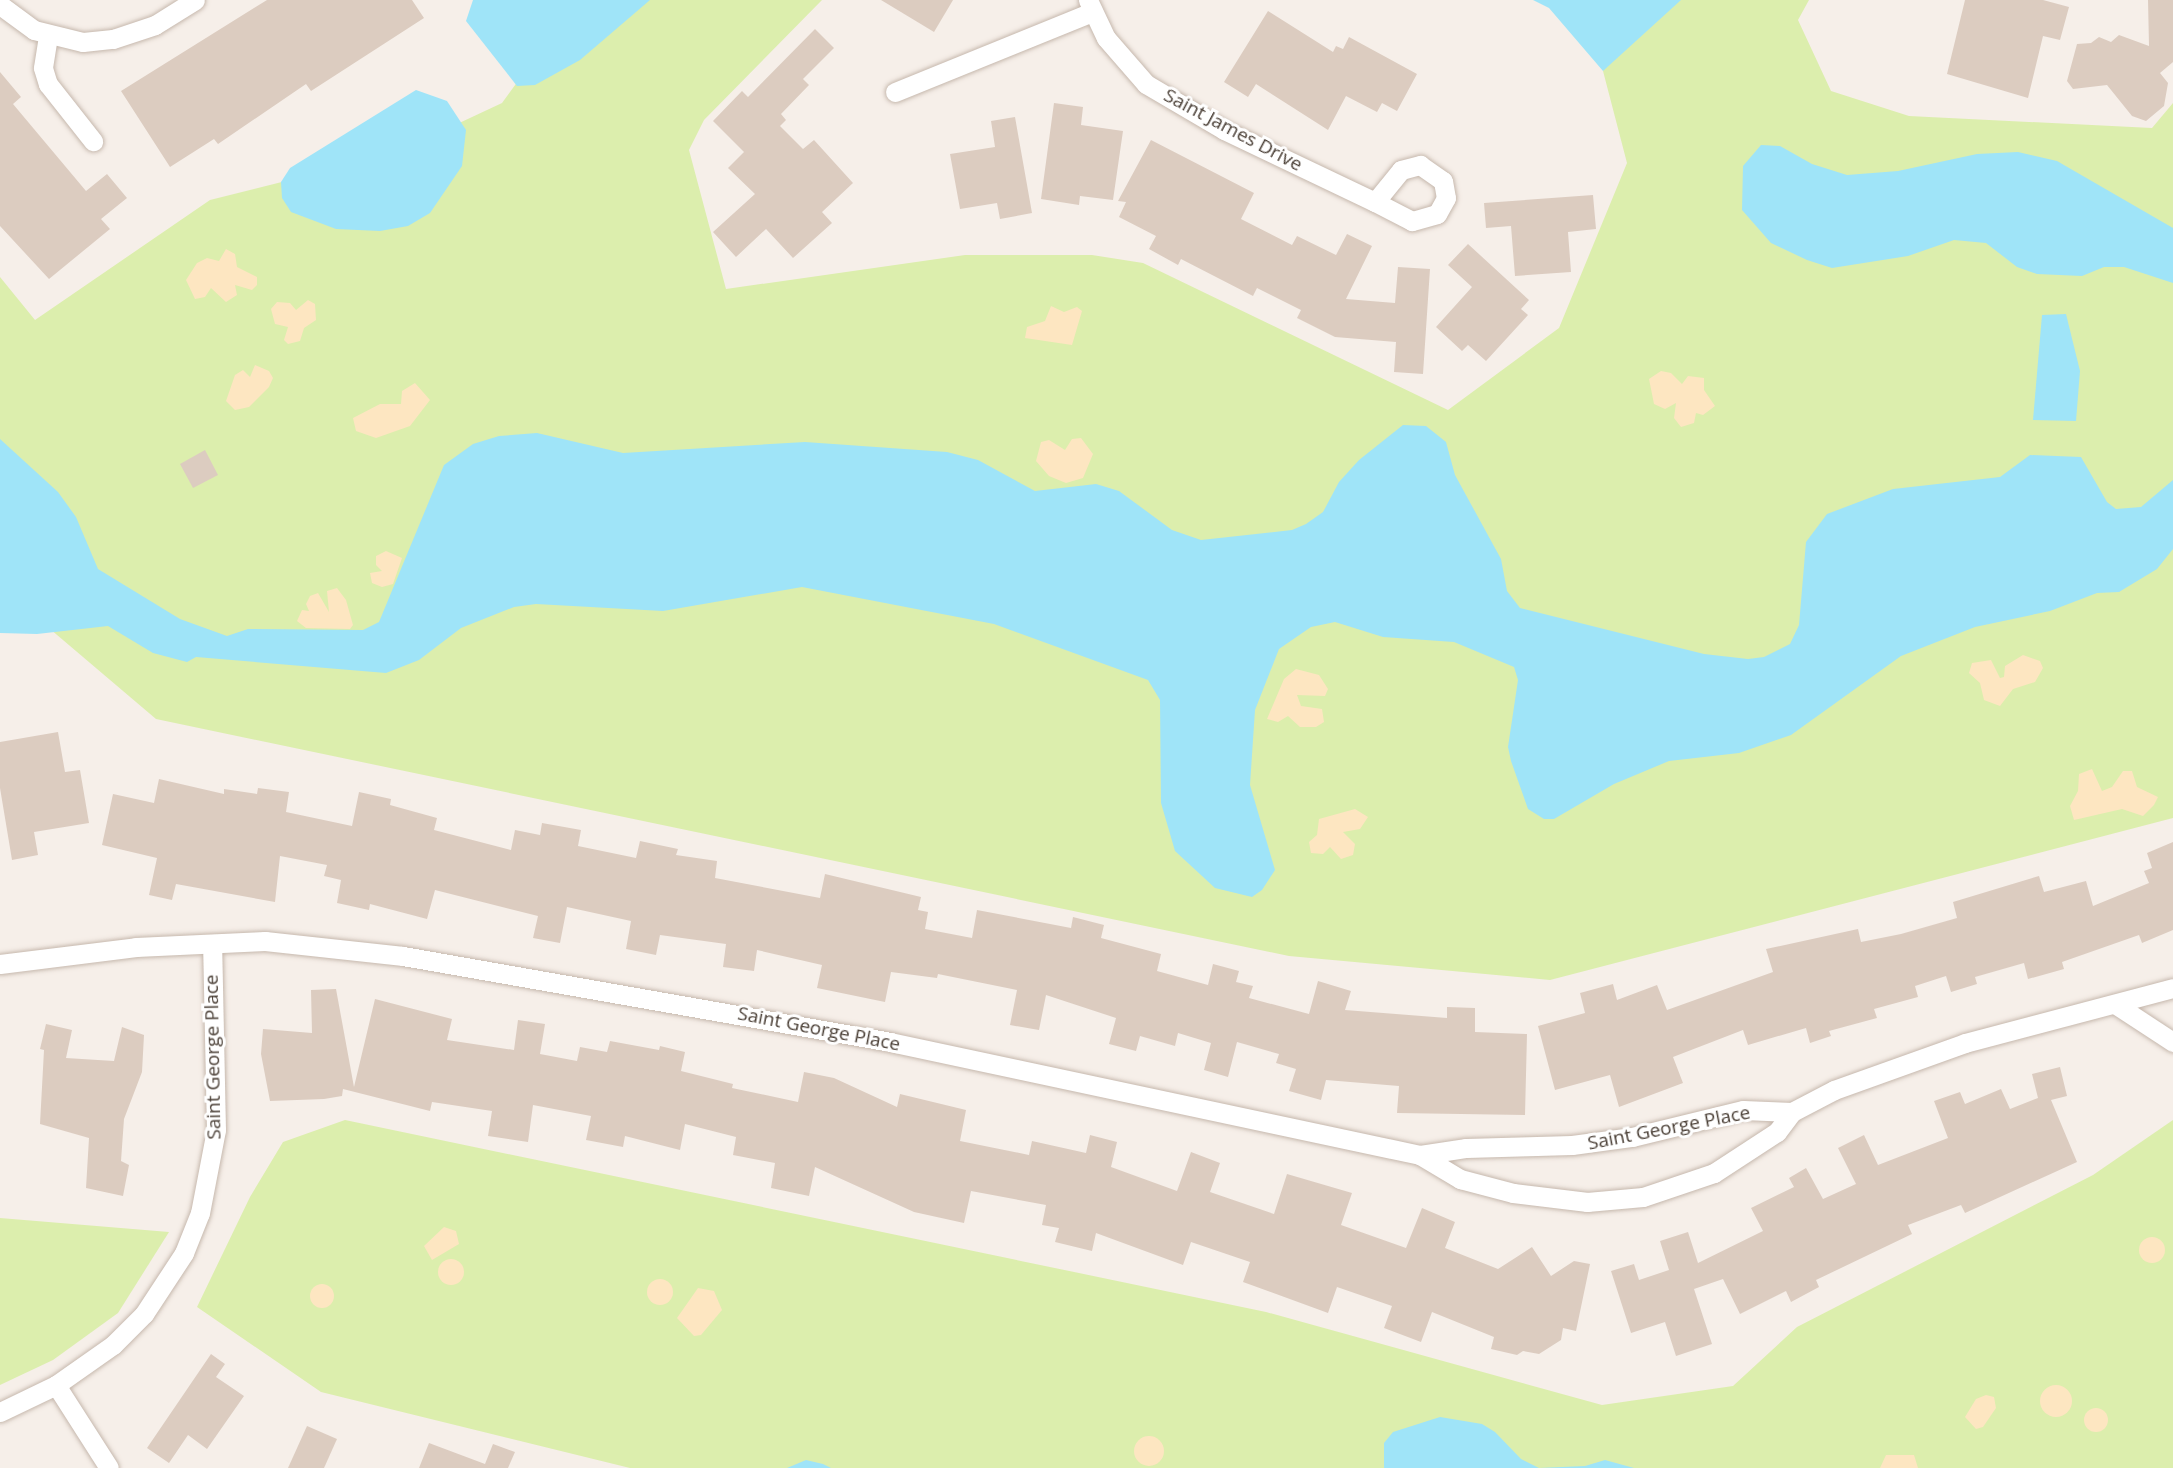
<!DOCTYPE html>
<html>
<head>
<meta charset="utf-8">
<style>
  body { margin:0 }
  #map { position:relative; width:2173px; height:1468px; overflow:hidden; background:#f6efe9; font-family:"Open Sans",sans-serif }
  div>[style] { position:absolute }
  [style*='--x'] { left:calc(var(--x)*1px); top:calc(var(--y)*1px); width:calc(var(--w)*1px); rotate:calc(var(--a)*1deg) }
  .green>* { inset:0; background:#dceead }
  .sand>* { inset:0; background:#fde6c1 }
  .round { border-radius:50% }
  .water>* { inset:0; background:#9fe4f8 }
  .building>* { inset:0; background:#dcccc0 }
  .roads { filter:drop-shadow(0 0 2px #c6b8ad) drop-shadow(0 0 2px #c6b8ad) }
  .street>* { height:19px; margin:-9.5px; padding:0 9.5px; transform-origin:9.5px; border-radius:9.5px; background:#fff }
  span { translate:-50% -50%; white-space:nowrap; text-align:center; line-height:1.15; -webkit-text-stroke:6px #fff; paint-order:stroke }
  .street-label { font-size:19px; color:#4a3f36 }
</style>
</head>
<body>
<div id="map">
  <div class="green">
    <i style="clip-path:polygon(577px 0,822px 0,704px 120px,689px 150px,726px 289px,965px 255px,1092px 255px,1143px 263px,1448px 410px,1559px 328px,1627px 163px,1603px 71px,1620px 0,1809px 0,1798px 20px,1831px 91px,1909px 116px,2152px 128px,2173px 103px,2173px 818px,1550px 980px,1289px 956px,156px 719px,30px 612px,0 616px,0 277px,35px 320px,210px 200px,393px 154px,502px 103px)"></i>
    <i style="clip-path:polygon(345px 1120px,1266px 1312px,1602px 1405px,1733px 1386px,1797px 1327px,2093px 1175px,2173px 1120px,2173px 1468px,630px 1468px,321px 1392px,197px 1307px,250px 1197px,283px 1142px)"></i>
    <i style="clip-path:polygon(0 1218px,169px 1232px,118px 1313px,53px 1360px,0 1385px)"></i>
  </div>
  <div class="sand">
    <i style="clip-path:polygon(226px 249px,235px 254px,237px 267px,257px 277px,257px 285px,252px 290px,235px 285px,237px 295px,226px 302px,211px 288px,205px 297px,195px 299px,186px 280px,197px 263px,207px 258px,219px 261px)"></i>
    <i style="clip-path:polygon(308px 300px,315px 304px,316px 320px,304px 328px,300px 341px,288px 344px,284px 340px,288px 327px,275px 324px,271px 309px,277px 302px,290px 303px,296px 310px)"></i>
    <i style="clip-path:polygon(1051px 306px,1064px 312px,1077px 307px,1082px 311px,1072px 345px,1025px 338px,1027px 327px,1045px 321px)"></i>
    <i style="clip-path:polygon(255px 365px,269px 371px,273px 378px,269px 387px,249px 407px,235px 410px,226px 401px,235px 375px,243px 370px,250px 377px)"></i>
    <i style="clip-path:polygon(1661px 371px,1671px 373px,1682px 384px,1688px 376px,1704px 378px,1704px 390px,1715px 406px,1703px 415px,1696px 413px,1694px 423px,1681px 427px,1674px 418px,1676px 403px,1665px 409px,1654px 404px,1649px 379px)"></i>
    <i style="clip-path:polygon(415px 383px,430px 400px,410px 426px,376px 438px,356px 431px,353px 418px,380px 404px,401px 404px,402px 391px)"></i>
    <i style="clip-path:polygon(1081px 438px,1093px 454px,1083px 478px,1066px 483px,1049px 476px,1036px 461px,1041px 442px,1049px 440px,1065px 450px,1072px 439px)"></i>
    <i style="clip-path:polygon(386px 551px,402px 558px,393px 584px,382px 587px,372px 583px,370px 573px,382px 571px,376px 565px,376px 556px)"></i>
    <i style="clip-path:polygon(337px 588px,346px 600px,353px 625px,350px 629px,306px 628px,297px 621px,302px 610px,309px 611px,306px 604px,310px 596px,318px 593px,329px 612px,327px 591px)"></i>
    <i style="clip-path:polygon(2023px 655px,2040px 661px,2043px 668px,2035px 682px,2013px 689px,2000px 706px,1984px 700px,1980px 683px,1969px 673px,1972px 663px,1991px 660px,2000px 678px,2004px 677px,2005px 666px)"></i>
    <i style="clip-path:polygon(1296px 669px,1319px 675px,1328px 689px,1325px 696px,1297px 695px,1301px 706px,1322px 709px,1324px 722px,1316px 727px,1300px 727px,1288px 716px,1278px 722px,1267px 719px,1284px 679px)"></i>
    <i style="clip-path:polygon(2092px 769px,2102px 791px,2112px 787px,2123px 771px,2132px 771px,2137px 787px,2158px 797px,2154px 805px,2143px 816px,2122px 809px,2074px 820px,2070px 806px,2078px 791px,2079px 774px)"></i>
    <i style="clip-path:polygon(1355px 809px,1368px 817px,1360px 829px,1343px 832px,1355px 844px,1353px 855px,1341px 859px,1330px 847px,1323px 854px,1311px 853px,1309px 842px,1317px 835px,1319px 819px)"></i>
    <i style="clip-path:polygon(444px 1227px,456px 1231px,459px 1244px,432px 1260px,424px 1246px)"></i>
    <i class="round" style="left:2139px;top:1237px;width:26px;height:26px"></i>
    <i class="round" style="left:438px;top:1259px;width:26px;height:26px"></i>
    <i class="round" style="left:647px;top:1279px;width:26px;height:26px"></i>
    <i class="round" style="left:310px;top:1284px;width:24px;height:24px"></i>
    <i style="clip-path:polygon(698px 1288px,714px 1291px,722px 1310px,701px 1335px,694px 1336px,677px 1318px)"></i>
    <i class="round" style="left:2040px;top:1385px;width:32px;height:32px"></i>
    <i style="clip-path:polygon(1986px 1395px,1994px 1397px,1996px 1408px,1983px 1427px,1976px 1429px,1965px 1417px,1976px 1399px)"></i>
    <i class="round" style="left:2084px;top:1408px;width:24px;height:24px"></i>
    <i class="round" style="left:1134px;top:1436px;width:30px;height:30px"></i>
    <i style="clip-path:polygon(1886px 1455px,1914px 1455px,1918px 1468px,1880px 1468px)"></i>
  </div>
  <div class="water">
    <i style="clip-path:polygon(473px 0,650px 0,580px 60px,535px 85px,517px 86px,466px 21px)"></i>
    <i style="clip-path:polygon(1533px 0,1681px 0,1603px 71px,1549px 8px)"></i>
    <i style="clip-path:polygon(416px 90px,447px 101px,466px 130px,462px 166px,430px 213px,408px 226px,380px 231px,336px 229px,291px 212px,282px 198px,281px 182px,290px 168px)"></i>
    <i style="clip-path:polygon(1761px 145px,1780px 146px,1812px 164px,1847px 175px,1898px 171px,1977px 154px,2018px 152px,2057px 161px,2173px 228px,2173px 283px,2124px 267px,2104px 267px,2082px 276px,2037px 274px,2017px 267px,1986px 243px,1954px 240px,1908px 256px,1832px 268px,1807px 260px,1771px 243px,1742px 210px,1743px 166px)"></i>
    <i style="clip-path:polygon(2066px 314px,2080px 371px,2076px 421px,2033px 420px,2042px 315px)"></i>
    <i style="clip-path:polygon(1403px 425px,1426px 426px,1446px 442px,1455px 475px,1501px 559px,1507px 591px,1520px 608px,1704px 654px,1748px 659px,1764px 657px,1790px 644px,1799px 625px,1806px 542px,1827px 514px,1893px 489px,2000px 477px,2030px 455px,2081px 457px,2107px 502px,2116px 509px,2141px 507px,2173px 480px,2173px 549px,2157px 569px,2119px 592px,2097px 593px,2050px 611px,1975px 627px,1901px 656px,1791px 735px,1739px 753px,1669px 761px,1614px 784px,1554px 819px,1544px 819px,1528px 809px,1511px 761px,1508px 747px,1518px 680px,1514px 667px,1454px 642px,1383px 637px,1335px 622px,1311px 627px,1279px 649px,1255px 710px,1250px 785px,1275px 870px,1262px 890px,1252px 897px,1215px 888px,1175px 851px,1161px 803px,1160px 700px,1148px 680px,994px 624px,802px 587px,663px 611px,536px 604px,514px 607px,461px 628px,419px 660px,386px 673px,196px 657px,187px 662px,153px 653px,108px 626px,37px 634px,0 633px,0 439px,58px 492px,76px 517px,98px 569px,180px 619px,227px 636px,248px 629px,363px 630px,379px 622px,444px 465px,473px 444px,499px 436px,537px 433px,623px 453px,805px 442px,947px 452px,978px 460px,1035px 491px,1096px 484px,1119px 491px,1172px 530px,1201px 540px,1292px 530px,1306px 524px,1323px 512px,1339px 482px,1359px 460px)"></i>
    <i style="clip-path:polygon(1440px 1417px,1482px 1424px,1495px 1432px,1521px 1459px,1539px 1468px,1585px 1466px,1605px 1460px,1634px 1468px,1384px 1468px,1384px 1443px,1393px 1432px)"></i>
    <i style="clip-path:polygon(806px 1460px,823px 1464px,831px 1468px,787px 1468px)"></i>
  </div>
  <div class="building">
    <i style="clip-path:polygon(267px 0,412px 0,424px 18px,311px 91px,306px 84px,218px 144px,214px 139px,170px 167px,121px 91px)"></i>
    <i style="clip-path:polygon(881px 0,953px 0,934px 32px)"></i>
    <i style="clip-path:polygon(1965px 0,2043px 0,2069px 7px,2060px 40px,2043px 36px,2028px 98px,1947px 74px)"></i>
    <i style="clip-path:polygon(2148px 0,2173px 0,2173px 62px,2160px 73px,2168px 83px,2164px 106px,2146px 121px,2132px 116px,2107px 85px,2073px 89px,2067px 81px,2077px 44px,2091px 43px,2099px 37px,2111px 42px,2119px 35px,2149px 46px)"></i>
    <i style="clip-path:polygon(1268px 11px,1333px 52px,1336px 46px,1343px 49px,1349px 37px,1417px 74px,1397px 111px,1382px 103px,1377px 112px,1346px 96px,1328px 130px,1256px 84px,1248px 97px,1224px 82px)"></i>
    <i style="clip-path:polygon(815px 29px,834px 48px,803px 79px,809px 85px,781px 114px,786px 120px,780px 126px,803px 149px,814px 140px,853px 183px,822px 212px,832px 223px,793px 258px,766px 229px,736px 257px,713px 232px,755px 194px,728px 168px,744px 152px,713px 121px,742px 91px,748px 97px)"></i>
    <i style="clip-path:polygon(0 72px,21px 97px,13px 104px,86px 191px,107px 174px,127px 198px,101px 219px,110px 229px,49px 279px,0 226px)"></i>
    <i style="clip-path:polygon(1054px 103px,1083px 107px,1081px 125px,1123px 131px,1113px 200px,1080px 196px,1079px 205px,1041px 199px)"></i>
    <i style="clip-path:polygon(1015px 117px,1032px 213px,1000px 219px,997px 203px,960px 209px,950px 154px,995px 147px,991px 121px)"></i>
    <i style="clip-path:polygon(1151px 140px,1254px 193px,1241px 219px,1292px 245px,1297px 236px,1336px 255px,1347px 234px,1372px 246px,1346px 299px,1395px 303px,1398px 267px,1430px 269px,1423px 374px,1394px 372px,1396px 342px,1335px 337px,1297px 318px,1301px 310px,1257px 288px,1253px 296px,1181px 259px,1178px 265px,1149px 249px,1156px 236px,1119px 217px,1126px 202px,1118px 201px)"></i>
    <i style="clip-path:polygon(1593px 195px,1596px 229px,1568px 232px,1571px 272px,1515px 276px,1511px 226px,1486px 228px,1484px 203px)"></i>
    <i style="clip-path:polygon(1468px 244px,1529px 300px,1521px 309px,1528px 315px,1486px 361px,1468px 345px,1462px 351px,1436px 327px,1472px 287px,1448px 265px)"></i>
    <i style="clip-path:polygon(205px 450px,218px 475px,193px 488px,180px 464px)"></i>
    <i style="clip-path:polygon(58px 732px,65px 772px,80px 770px,89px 823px,34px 832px,38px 855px,12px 860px,0 788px,0 742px)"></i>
    <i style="clip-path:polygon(159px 779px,224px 794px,224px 789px,257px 794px,258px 788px,289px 792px,286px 812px,352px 826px,359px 792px,391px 799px,390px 805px,437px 818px,434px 830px,511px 850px,515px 830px,540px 835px,542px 823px,581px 830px,578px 846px,636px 858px,640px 841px,678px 849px,676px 855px,717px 861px,715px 878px,820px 898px,825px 874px,921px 897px,918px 910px,928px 912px,925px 929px,972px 938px,977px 910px,1071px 928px,1073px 917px,1104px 925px,1101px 938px,1161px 954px,1157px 971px,1208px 985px,1213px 964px,1239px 971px,1236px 982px,1253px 986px,1249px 998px,1309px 1014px,1318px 981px,1351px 991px,1345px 1010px,1447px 1018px,1447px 1007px,1475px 1008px,1475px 1032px,1527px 1034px,1525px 1115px,1397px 1113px,1399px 1086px,1326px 1080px,1321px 1100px,1289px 1091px,1296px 1069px,1276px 1063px,1279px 1054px,1237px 1042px,1228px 1077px,1204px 1070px,1211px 1043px,1178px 1033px,1175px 1046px,1140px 1036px,1136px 1051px,1109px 1044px,1116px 1018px,1046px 995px,1039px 1030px,1010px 1025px,1017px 990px,938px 974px,937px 978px,891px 972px,885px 1002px,817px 988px,822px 965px,757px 950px,754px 971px,723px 967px,726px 944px,660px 935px,656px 955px,626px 949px,631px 921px,567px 907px,560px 943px,533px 938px,538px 916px,435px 890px,427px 919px,370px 904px,369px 910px,337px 903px,341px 880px,324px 876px,327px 865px,280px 856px,275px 902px,176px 884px,172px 900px,149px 895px,157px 858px,102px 845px,113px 794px,154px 803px)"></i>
    <i style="clip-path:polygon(2173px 842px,2173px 930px,2142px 943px,2139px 935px,2062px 962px,2064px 969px,2028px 979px,2024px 963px,1975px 977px,1977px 984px,1951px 992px,1946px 976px,1915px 986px,1918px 997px,1874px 1009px,1877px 1018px,1829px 1031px,1831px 1036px,1810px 1043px,1806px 1028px,1748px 1045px,1743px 1030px,1673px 1057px,1683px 1083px,1619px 1107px,1610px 1075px,1555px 1090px,1538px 1026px,1585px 1013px,1580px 993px,1613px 984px,1617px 1000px,1657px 985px,1667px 1010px,1773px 972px,1766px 949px,1858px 929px,1861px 942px,1901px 934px,1957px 918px,1953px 902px,2039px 876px,2044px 892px,2086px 881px,2093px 906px,2149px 883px,2144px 871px,2152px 868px,2147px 853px)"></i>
    <i style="clip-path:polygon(336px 989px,354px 1087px,375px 999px,452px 1019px,447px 1040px,514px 1050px,518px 1020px,545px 1024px,540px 1054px,577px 1061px,580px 1047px,607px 1052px,610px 1041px,659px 1050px,660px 1046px,685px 1052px,681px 1071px,733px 1084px,732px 1088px,798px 1102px,804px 1072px,834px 1078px,897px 1107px,900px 1094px,966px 1110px,960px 1141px,1029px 1155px,1032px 1141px,1086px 1153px,1090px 1135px,1117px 1142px,1111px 1167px,1177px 1191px,1191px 1152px,1220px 1163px,1210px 1192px,1274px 1214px,1287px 1174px,1352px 1193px,1341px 1225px,1406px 1248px,1422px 1208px,1455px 1222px,1445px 1248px,1498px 1269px,1532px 1247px,1551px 1276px,1574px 1261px,1590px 1264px,1576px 1331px,1563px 1328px,1561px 1340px,1539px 1354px,1523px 1351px,1517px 1355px,1491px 1349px,1494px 1337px,1432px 1312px,1421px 1342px,1384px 1328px,1392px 1306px,1337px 1287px,1328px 1313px,1243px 1282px,1250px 1262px,1191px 1242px,1183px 1265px,1096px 1233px,1092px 1251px,1055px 1242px,1059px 1228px,1042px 1225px,1046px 1205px,971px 1191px,964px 1223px,914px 1212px,815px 1167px,809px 1196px,771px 1188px,775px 1163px,733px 1155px,736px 1137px,685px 1124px,680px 1150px,625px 1136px,623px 1147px,586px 1140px,591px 1116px,533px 1105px,528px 1142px,488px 1136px,492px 1111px,432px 1102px,430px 1111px,343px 1089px,342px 1096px,324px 1099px,270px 1101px,261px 1054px,263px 1029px,312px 1033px,311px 990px)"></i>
    <i style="clip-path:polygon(46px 1024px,72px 1030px,66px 1058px,114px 1061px,122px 1027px,144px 1035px,142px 1072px,124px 1119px,121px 1161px,129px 1165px,123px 1196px,86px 1188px,89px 1138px,40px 1124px,44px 1050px,40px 1049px)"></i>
    <i style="clip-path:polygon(2060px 1067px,2067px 1096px,2051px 1100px,2077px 1162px,1965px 1213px,1961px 1205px,1908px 1225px,1912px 1234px,1816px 1280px,1819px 1287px,1791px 1302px,1786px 1291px,1740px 1314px,1723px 1279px,1694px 1289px,1712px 1344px,1676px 1356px,1665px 1322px,1631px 1333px,1611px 1271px,1634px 1264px,1639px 1280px,1669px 1270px,1660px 1241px,1688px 1232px,1698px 1263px,1763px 1231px,1751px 1208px,1794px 1187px,1789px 1178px,1806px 1168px,1823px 1199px,1856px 1184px,1838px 1148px,1864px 1135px,1878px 1165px,1948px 1138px,1934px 1101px,1960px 1092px,1965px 1104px,2001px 1089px,2010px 1109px,2038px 1098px,2032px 1074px)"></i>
    <i style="clip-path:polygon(211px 1354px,225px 1364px,216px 1377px,244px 1396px,207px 1449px,188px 1435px,169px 1463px,147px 1448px)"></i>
    <i style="clip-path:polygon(307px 1426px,337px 1439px,324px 1468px,288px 1468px)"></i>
    <i style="clip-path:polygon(429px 1443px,485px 1464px,493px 1444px,515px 1452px,508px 1468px,419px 1468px)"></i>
  </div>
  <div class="roads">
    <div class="street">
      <i style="--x:1088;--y:0;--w:42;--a:64.7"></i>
      <i style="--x:1106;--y:38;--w:61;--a:49"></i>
      <i style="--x:1146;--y:84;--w:91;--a:30.5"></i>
      <i style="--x:1224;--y:130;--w:167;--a:25.5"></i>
      <i style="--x:0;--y:5;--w:42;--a:36.3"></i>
      <i style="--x:34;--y:30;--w:50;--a:13.8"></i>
      <i style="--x:83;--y:42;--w:30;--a:-6"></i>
      <i style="--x:113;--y:39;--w:44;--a:-18.4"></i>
      <i style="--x:155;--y:25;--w:47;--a:-32"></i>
      <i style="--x:48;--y:36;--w:32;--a:99"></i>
      <i style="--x:43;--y:68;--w:17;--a:73"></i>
      <i style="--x:48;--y:84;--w:73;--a:51.7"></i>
      <i style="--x:895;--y:92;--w:213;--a:-22.1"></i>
      <i style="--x:1420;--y:165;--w:28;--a:35"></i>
      <i style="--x:1443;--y:181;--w:17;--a:80"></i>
      <i style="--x:1446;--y:198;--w:18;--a:119"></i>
      <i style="--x:1437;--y:214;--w:26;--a:164"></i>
      <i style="--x:1412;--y:221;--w:42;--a:-152.8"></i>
      <i style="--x:1375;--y:202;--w:41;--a:-50.9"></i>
      <i style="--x:1401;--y:170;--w:20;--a:-15"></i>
      <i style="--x:0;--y:964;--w:137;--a:-7.1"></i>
      <i style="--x:136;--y:947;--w:129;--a:-2.7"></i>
      <i style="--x:265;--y:941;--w:139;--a:6.2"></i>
      <i style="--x:403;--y:956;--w:495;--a:10"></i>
      <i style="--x:890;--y:1042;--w:542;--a:12.04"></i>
      <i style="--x:1420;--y:1155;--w:47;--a:-8.7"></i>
      <i style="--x:1466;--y:1148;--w:106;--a:-1.6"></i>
      <i style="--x:1572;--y:1145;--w:61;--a:-7.6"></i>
      <i style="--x:1632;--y:1137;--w:114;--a:-13.7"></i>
      <i style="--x:1743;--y:1110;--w:49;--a:2.3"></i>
      <i style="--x:2118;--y:1006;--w:66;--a:33.2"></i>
      <i style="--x:1420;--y:1155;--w:47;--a:31"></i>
      <i style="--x:1460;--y:1179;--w:55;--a:14.8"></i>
      <i style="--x:1513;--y:1193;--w:75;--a:6.9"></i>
      <i style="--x:1587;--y:1202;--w:56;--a:-5.1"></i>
      <i style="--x:1643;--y:1197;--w:75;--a:-18.7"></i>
      <i style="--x:1714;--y:1173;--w:75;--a:-33.1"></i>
      <i style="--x:1777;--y:1132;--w:25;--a:-53"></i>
      <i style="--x:1792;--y:1112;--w:47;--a:-27.6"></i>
      <i style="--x:1834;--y:1090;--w:139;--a:-19.7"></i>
      <i style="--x:1965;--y:1043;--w:215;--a:-14.8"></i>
      <i style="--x:56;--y:1385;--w:98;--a:57.4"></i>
      <i style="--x:0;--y:1412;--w:62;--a:-25.7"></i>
      <i style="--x:56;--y:1385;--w:70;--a:-35.1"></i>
      <i style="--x:113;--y:1345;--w:44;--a:-45"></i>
      <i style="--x:144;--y:1314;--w:73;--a:-56.7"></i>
      <i style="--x:184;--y:1253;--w:43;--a:-68.2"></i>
      <i style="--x:200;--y:1213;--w:85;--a:-79.1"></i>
      <i style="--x:216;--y:1130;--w:186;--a:-91.2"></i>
    </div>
  </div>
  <div class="street-label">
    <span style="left:1233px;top:130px;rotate:28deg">Saint James Drive</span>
    <span style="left:819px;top:1029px;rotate:11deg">Saint George Place</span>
    <span style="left:213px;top:1057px;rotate:-91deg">Saint George Place</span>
    <span style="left:1669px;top:1128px;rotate:-11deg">Saint George Place</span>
  </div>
</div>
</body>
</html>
